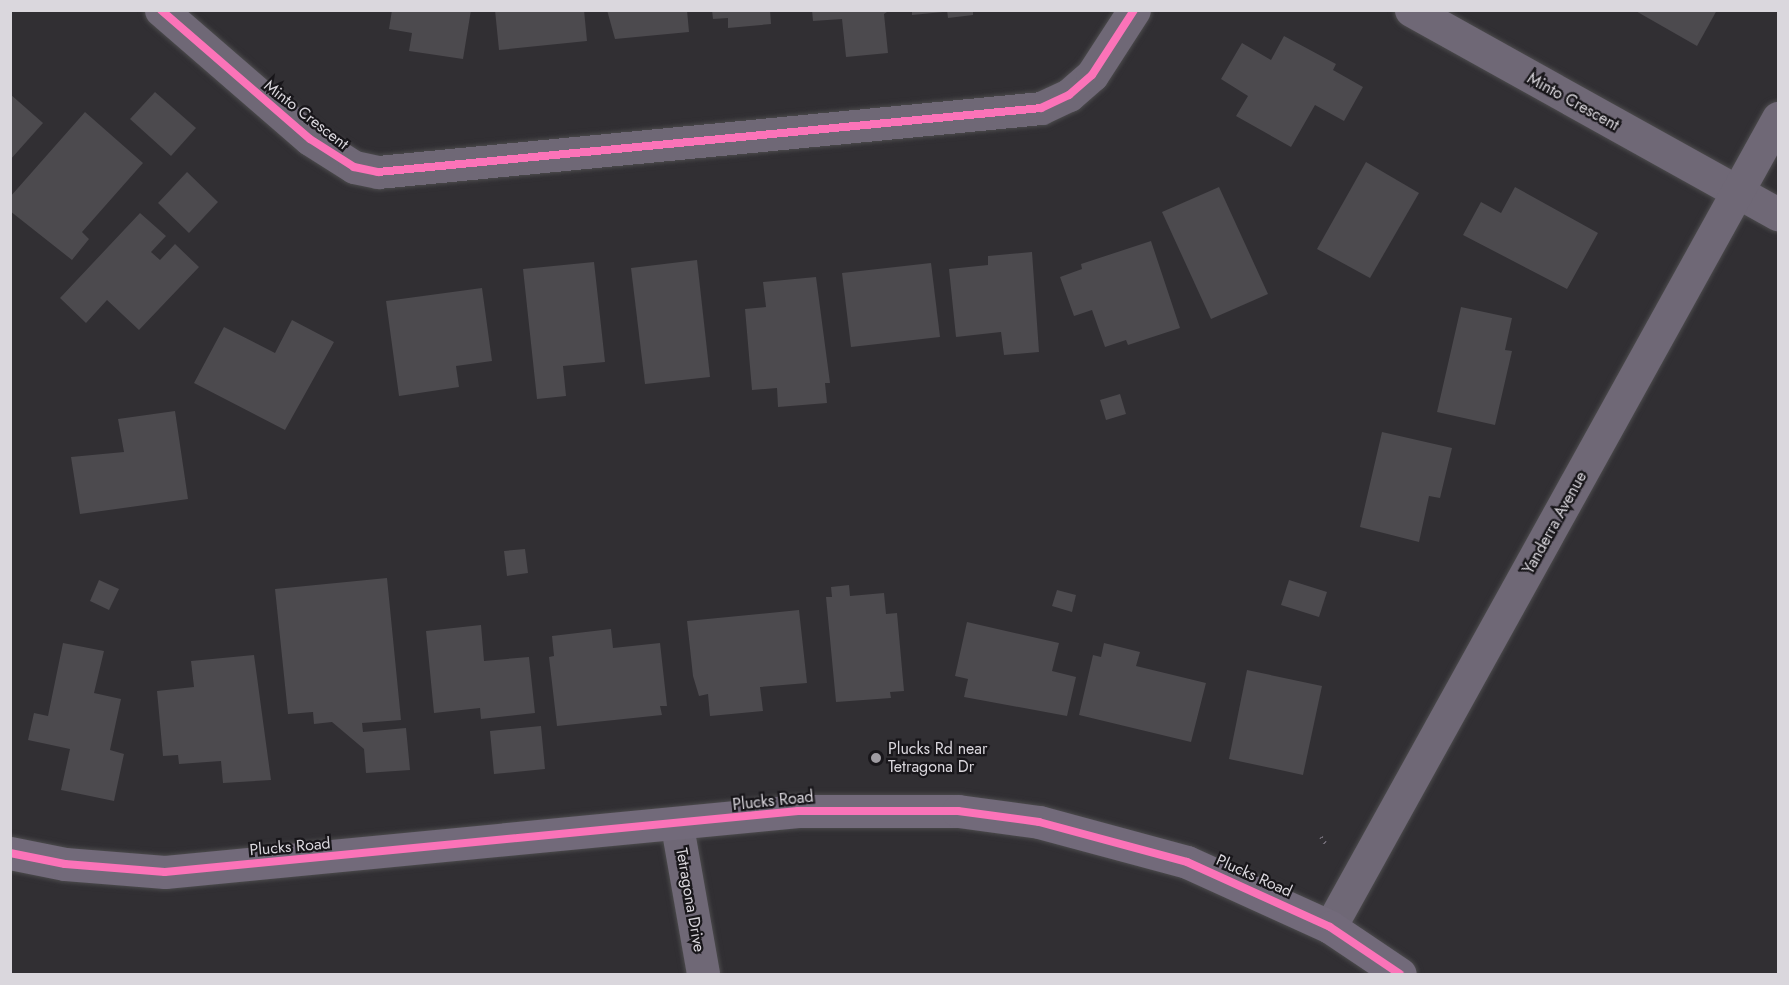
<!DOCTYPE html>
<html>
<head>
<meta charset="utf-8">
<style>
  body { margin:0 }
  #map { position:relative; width:1789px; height:985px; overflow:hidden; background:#312f33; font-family:Jost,sans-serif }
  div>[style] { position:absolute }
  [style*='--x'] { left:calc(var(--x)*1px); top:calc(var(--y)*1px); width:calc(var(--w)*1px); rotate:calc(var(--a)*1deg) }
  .building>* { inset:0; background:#4c4a4e }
  .path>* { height:4px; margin-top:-2px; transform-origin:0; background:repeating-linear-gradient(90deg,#6f6a74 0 1.5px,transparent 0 6px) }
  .roads { filter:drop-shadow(0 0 2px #4c4b4d) drop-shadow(0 0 2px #4c4b4d) }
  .street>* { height:33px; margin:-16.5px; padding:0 16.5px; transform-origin:16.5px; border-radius:16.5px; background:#6f6876 }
  .secondary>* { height:33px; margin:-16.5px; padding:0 16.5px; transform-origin:16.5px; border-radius:16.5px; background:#726a7a }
  .cycleway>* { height:8px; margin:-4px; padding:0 4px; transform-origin:4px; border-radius:4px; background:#fb73b8 }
  .dots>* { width:16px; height:16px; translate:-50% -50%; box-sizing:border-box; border:3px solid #18161a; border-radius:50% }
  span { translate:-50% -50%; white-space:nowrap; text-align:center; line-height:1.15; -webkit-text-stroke:4.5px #18161a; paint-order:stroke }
  .street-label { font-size:16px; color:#dad7dd }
  .poi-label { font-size:16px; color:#dad7dd }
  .left { translate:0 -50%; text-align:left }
  .frame { position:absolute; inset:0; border:12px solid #dad7dd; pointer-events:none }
</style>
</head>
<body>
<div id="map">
  <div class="building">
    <i style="clip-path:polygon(392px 10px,471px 10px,463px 59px,409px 51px,412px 33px,389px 29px)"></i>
    <i style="clip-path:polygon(495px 10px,584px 10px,587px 41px,499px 50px)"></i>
    <i style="clip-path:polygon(607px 10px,687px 10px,689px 32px,615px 39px)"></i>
    <i style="clip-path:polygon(712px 10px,770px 10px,771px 24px,728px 28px,728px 18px,713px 19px)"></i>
    <i style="clip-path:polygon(812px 10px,890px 10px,884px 14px,888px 53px,846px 57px,842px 19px,813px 21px)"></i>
    <i style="clip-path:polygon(912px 10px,943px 10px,943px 12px,912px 15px)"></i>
    <i style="clip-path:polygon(947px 10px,973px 10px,973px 15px,948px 18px)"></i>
    <i style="clip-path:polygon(1634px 10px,1717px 10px,1697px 46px)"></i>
    <i style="clip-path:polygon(1284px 36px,1336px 64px,1333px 70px,1363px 87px,1344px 121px,1315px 105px,1291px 147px,1236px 116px,1248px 96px,1221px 79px,1242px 43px,1271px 60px)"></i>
    <i style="clip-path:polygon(155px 92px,196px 128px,171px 156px,130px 119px)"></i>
    <i style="clip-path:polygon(10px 94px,43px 123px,10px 160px)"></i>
    <i style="clip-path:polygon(85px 112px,143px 163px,82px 232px,89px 239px,72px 260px,10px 211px,10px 197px)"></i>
    <i style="clip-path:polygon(1366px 162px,1419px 193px,1370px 278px,1317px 249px)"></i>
    <i style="clip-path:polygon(187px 172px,218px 202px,189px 233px,158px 203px)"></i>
    <i style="clip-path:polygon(1219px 187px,1268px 294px,1211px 319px,1162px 212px)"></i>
    <i style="clip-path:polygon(1515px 187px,1598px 233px,1567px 289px,1463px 235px,1481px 202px,1501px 213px)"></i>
    <i style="clip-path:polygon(140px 213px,166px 236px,151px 252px,160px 260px,175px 244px,199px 267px,139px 330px,107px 300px,86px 323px,60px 298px)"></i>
    <i style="clip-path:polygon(1151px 241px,1180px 328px,1128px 345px,1126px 340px,1105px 347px,1092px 310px,1074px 316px,1060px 277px,1082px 269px,1081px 264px)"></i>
    <i style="clip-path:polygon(1032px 252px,1039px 352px,1004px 355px,1001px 332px,956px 337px,949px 269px,988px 265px,988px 256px)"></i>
    <i style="clip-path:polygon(697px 260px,710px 377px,645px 384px,631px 268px)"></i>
    <i style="clip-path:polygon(594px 262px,605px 362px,563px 366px,566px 396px,537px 399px,523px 269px)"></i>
    <i style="clip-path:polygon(931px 263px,940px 337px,851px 347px,842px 273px)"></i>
    <i style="clip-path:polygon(816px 277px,830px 383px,825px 383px,827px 403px,778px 407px,777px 388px,752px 390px,745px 309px,766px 307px,763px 282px)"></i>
    <i style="clip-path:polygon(482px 288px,492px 361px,456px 366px,459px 387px,399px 396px,386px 301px)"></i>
    <i style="clip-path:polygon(1461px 307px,1512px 318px,1505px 350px,1512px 351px,1495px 425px,1437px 412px)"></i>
    <i style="clip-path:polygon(292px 320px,334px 342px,285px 430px,194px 383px,224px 327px,275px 353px)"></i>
    <i style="clip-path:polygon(1120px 394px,1126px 414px,1106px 420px,1100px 400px)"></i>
    <i style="clip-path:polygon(175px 411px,188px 499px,80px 514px,71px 457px,124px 452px,118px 419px)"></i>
    <i style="clip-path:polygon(1382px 432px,1452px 448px,1440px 498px,1429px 496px,1419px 542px,1360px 527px)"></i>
    <i style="clip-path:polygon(525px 549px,528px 573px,507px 576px,504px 551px)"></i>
    <i style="clip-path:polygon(387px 578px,401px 720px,362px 723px,363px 732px,406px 728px,410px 770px,366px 773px,364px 749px,332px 722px,314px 724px,313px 712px,288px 714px,275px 589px)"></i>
    <i style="clip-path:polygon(99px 580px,119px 589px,109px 610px,90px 601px)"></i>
    <i style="clip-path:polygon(1289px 580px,1327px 592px,1319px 617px,1281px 605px)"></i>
    <i style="clip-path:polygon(849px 585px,850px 596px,884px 593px,886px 614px,897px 613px,904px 691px,890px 692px,891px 698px,836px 702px,826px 597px,832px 597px,831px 587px)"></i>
    <i style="clip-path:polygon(1057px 590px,1076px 595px,1072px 612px,1052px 606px)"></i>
    <i style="clip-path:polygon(799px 610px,807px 683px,760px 687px,763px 711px,710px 716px,708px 694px,699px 696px,693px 676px,687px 621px)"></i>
    <i style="clip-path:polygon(967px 622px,1059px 643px,1052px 671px,1076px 677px,1067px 716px,964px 697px,968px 679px,955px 676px)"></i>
    <i style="clip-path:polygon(481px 625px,484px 661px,529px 657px,535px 713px,481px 719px,480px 708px,434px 713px,426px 631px)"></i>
    <i style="clip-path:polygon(611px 629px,613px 648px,660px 643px,667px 706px,660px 706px,662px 715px,557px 726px,549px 657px,554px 656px,552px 636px)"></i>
    <i style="clip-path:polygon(63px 643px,104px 651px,94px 693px,121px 699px,110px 750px,124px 754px,114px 801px,61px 790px,70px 749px,28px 740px,34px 713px,48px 716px)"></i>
    <i style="clip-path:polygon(1104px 643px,1140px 652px,1136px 666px,1206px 683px,1191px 742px,1079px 715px,1093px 655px,1101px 657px)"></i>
    <i style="clip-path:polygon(254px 655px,271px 780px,223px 783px,221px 761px,179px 764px,178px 755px,163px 756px,157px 691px,194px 687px,191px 661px)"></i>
    <i style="clip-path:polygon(1247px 670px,1322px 686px,1303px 775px,1229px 759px)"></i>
    <i style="clip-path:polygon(541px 726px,545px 769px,494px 774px,490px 731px)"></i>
  </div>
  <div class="path">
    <i style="--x:1321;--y:837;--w:11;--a:56"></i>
  </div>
  <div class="roads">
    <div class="street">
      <i style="--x:161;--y:10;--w:197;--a:40.9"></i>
      <i style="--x:310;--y:139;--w:52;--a:32.5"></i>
      <i style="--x:354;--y:167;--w:25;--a:12"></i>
      <i style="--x:378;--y:172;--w:666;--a:-5.51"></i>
      <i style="--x:1041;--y:108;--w:31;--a:-25"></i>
      <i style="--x:1069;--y:95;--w:30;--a:-41"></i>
      <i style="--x:1092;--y:75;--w:77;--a:-57.1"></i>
      <i style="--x:1411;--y:10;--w:420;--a:29.1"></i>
      <i style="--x:677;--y:826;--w:150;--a:80"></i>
      <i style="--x:1330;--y:927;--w:925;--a:-61.02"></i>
    </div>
    <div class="secondary">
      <i style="--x:10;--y:853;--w:56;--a:11.3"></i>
      <i style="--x:65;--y:864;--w:100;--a:4.6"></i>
      <i style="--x:165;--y:872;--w:636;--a:-5.5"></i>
      <i style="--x:798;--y:811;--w:160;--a:0"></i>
      <i style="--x:958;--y:811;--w:82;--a:7.7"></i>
      <i style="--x:1039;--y:822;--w:153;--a:15.1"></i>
      <i style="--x:1187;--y:862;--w:157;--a:24.4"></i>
      <i style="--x:1330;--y:927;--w:84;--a:33.9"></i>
    </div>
  </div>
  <div class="cycleway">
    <i style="--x:161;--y:10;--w:197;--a:40.9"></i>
    <i style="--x:310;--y:139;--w:52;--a:32.5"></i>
    <i style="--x:354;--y:167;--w:25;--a:12"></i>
    <i style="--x:378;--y:172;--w:666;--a:-5.51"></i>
    <i style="--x:1041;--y:108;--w:31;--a:-25"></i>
    <i style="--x:1069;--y:95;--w:30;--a:-41"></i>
    <i style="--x:1092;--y:75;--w:77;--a:-57.1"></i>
    <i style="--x:10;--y:853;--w:56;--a:11.3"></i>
    <i style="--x:65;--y:864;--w:100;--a:4.6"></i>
    <i style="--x:165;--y:872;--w:636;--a:-5.5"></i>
    <i style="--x:798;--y:811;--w:160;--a:0"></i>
    <i style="--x:958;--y:811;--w:82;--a:7.7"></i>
    <i style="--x:1039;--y:822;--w:153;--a:15.1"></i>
    <i style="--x:1187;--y:862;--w:157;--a:24.4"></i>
    <i style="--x:1330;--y:927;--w:84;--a:33.9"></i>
  </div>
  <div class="dots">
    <i style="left:876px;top:758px;background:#9f9ca2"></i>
  </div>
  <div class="street-label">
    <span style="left:1573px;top:102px;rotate:29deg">Minto Crescent</span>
    <span style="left:306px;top:115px;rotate:38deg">Minto Crescent</span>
    <span style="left:1555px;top:523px;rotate:-61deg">Yanderra Avenue</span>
    <span style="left:773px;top:801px;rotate:-6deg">Plucks Road</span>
    <span style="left:290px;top:847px;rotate:-5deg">Plucks Road</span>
    <span style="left:1254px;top:876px;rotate:24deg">Plucks Road</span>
    <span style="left:690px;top:900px;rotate:80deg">Tetragona Drive</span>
  </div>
  <div class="poi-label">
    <span class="left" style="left:888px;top:758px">Plucks Rd near<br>Tetragona Dr</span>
  </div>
  <div class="frame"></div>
</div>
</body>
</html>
